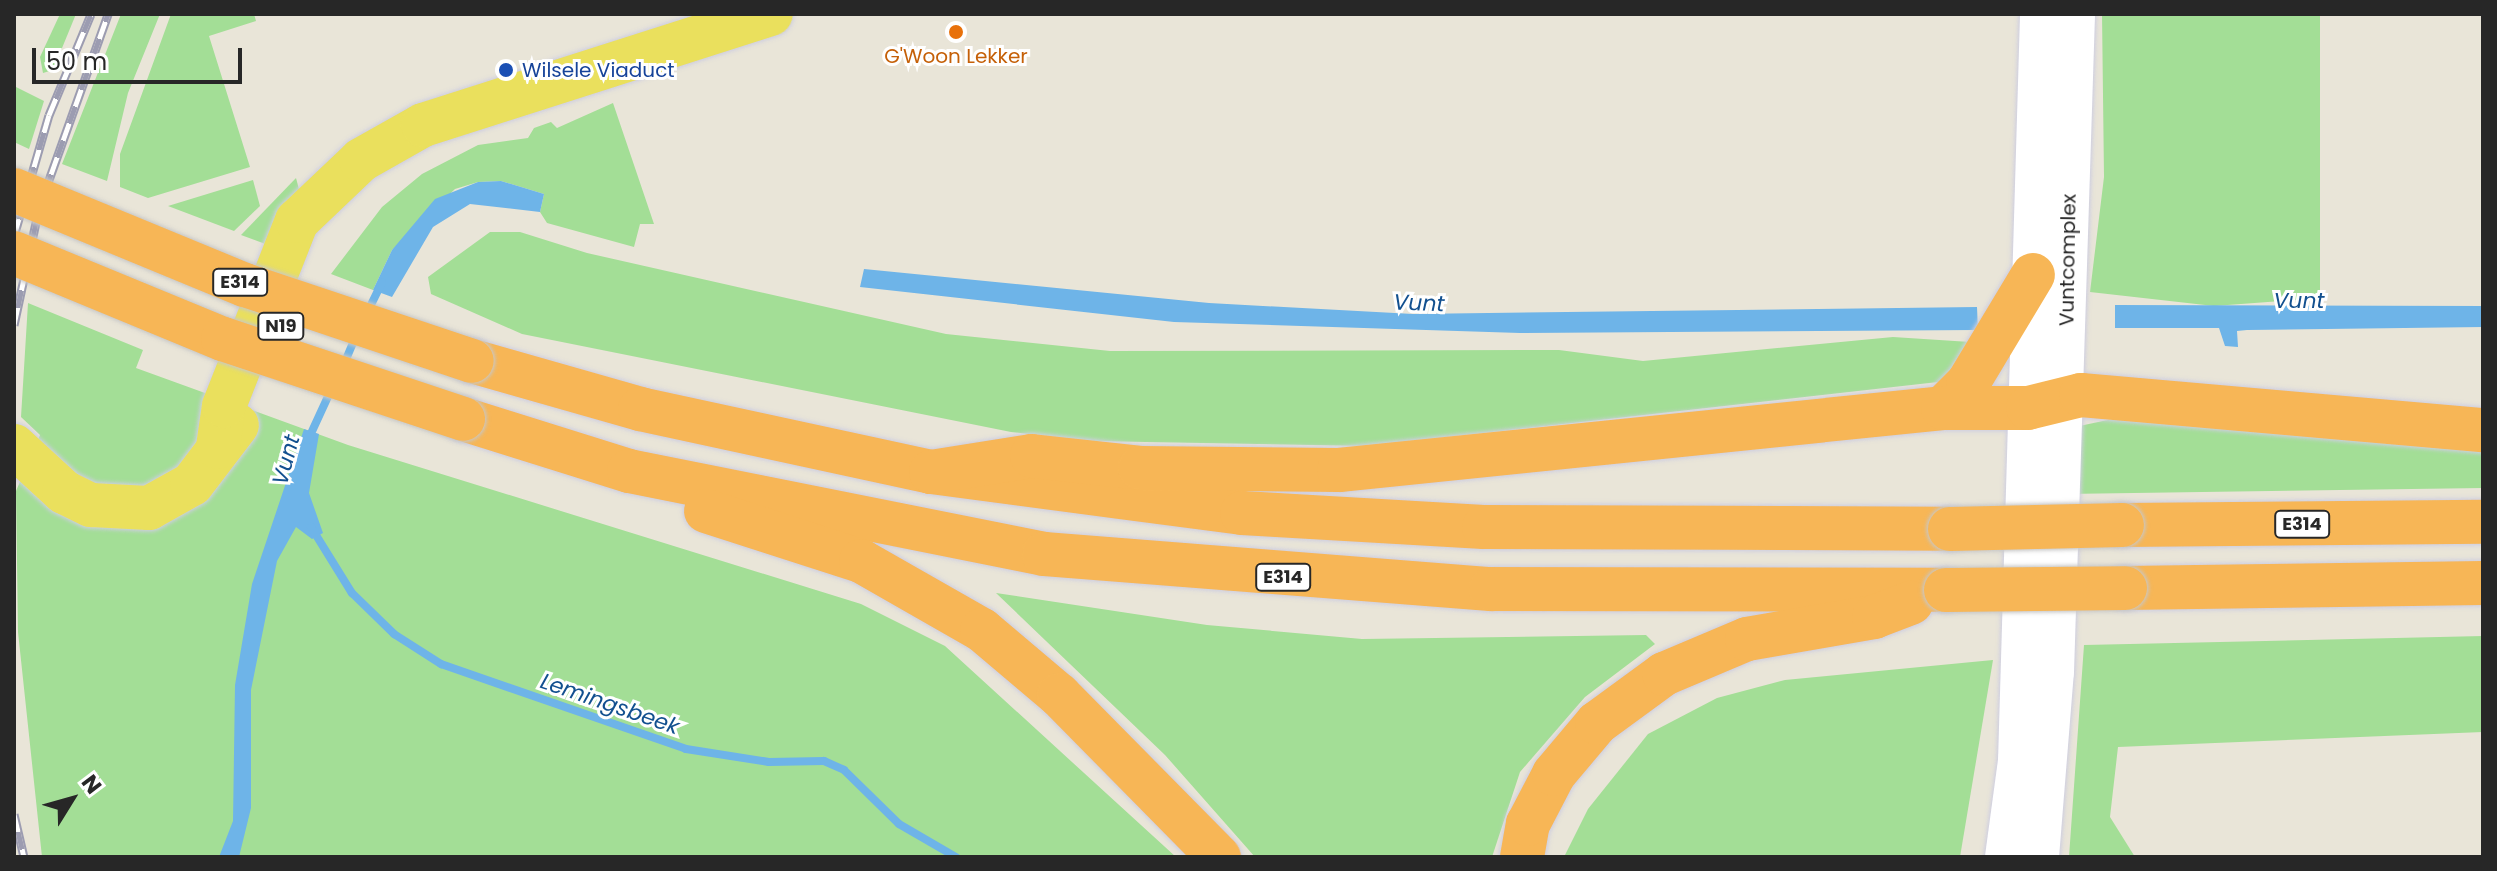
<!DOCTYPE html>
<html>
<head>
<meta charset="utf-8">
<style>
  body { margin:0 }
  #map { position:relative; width:2497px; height:871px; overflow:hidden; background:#e9e5d8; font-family:Poppins,sans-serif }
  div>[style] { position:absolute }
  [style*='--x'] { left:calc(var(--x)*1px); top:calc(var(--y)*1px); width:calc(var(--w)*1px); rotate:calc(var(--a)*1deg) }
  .green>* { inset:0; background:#a3de96 }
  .water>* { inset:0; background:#6eb4e8 }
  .stream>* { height:8px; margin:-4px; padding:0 4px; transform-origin:4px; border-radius:4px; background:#6eb4e8 }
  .roads { filter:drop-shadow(0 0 2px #cecee0) drop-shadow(0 0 2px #cecee0) }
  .secondary>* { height:40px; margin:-20px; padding:0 20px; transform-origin:20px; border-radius:20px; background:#fff }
  .primary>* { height:44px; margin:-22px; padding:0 22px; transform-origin:22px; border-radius:22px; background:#eae05d }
  .motorway>* { height:44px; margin:-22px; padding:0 22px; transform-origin:22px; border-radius:22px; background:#f7b656 }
  .rail>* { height:9px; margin-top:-4.5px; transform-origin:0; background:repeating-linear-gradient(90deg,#fff 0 18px,#9c9cb1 0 36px); box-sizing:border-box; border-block:2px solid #9c9cb1 }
  .bridges { filter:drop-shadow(0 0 2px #c7c7c7) drop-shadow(0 0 2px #c7c7c7) }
  .motorway-bridge>* { height:44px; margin:-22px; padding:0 22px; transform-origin:22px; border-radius:22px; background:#f7b656 }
  .dots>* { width:22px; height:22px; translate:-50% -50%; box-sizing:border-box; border:4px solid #fff; border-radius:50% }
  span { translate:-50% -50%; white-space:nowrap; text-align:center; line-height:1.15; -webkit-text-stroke:6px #fff; paint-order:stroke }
  .shield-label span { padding:2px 6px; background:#fff; border:2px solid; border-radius:6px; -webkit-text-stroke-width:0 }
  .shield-label { font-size:18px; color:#272727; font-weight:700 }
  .food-label { font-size:20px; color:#c56008 }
  .transit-label { font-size:20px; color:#164399 }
  .left { translate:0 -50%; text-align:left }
  .street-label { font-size:20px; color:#272727 }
  .water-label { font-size:22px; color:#12508f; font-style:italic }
  .frame { position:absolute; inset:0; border:16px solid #272727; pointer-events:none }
  .north { position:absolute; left:32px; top:759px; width:80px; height:80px; -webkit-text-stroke:6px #fff; paint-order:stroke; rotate:53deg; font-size:22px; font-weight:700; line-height:32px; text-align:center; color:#272727 }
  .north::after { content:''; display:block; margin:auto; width:28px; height:36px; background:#272727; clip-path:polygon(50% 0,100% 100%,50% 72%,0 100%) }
  .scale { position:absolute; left:32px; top:48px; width:210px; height:36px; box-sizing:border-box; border:4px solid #272727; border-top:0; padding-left:10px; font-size:24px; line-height:28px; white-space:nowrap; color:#272727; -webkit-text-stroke:6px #fff; paint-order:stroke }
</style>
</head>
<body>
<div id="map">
  <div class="green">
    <i style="clip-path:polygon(60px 14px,76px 14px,53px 70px,43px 73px,40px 57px)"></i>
    <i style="clip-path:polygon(121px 14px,160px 14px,128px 93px,107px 181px,62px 164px)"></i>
    <i style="clip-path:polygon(171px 14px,254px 14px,256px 21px,209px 36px,250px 167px,148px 198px,120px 187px,120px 154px)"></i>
    <i style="clip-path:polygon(2102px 14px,2320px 14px,2320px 298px,2214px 306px,2090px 292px,2104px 177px)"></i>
    <i style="clip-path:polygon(14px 86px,44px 101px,29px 149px,14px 142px)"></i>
    <i style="clip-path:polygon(613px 103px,654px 224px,640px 224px,634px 247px,547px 223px,540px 212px,544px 194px,501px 181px,478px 182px,455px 189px,392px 250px,373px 290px,331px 274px,382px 207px,422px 174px,478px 145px,528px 138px,534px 128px,551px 122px,557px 128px)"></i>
    <i style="clip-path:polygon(296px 178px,300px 193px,276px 248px,241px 235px)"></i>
    <i style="clip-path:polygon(253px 180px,260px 206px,234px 231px,168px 206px)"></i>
    <i style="clip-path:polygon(490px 232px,520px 232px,587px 253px,946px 334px,1110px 351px,1559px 350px,1643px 361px,1893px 337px,1970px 342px,1947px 381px,1367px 446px,1090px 441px,1011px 432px,522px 334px,431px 294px,428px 277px)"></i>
    <i style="clip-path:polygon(28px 303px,143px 350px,136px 368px,348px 445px,861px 604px,945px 646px,1176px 857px,42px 857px,18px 632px,16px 491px,40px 435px,21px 417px)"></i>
    <i style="clip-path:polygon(2117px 418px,2483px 449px,2483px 488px,2065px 494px,2070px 428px)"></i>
    <i style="clip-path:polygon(996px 593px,1207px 625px,1362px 639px,1646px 635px,1655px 644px,1585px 697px,1520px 772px,1492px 857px,1255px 857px,1165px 755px)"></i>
    <i style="clip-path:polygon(2483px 636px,2483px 732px,2118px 747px,2110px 817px,2135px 857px,2069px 857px,2084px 645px)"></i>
    <i style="clip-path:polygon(1993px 660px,1960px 857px,1564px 857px,1588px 809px,1648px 734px,1717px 698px,1785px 680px)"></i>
  </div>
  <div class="water">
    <i style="clip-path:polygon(501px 181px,544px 194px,540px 212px,470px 204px,433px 227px,392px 297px,373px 290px,392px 250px,435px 199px,478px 182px)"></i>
    <i style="clip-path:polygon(864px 269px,1209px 303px,1413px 314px,1977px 307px,1978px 330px,1520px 333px,1174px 322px,860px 287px)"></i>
    <i style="clip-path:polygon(2115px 305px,2483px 306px,2483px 327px,2247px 330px,2237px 331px,2238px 347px,2225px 346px,2219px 328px,2115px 328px)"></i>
    <i style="clip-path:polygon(304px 429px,319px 434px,309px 493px,323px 533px,312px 539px,296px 527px,277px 561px,251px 690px,251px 808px,239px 857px,219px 857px,233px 821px,235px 685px,252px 584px)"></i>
  </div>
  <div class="stream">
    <i style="--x:367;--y:313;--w:34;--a:-64"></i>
    <i style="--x:344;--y:364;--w:30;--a:-67"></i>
    <i style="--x:308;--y:440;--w:55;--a:-65.3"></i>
    <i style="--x:311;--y:527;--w:78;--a:58.2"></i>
    <i style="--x:352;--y:593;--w:59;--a:44.3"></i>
    <i style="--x:394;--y:634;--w:56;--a:32.6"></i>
    <i style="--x:441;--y:664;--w:259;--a:19.1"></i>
    <i style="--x:686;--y:749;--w:84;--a:8.9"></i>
    <i style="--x:769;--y:762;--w:55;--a:-1"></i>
    <i style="--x:824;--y:761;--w:22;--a:24"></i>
    <i style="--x:844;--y:770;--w:77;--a:44.5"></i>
    <i style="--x:899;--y:824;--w:66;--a:30.1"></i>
  </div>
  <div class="roads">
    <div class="secondary">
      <i style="--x:2005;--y:857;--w:97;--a:-82.3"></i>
      <i style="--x:2018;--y:761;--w:747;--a:-88.31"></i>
      <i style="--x:2039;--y:857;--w:186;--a:-85.4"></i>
      <i style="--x:2054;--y:672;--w:658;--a:-88.17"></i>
    </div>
    <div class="primary">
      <i style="--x:14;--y:446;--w:68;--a:42.6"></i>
      <i style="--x:64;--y:492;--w:30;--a:26"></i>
      <i style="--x:91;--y:505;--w:58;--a:3"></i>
      <i style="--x:149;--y:508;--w:49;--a:-29.2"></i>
      <i style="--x:192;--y:484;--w:74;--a:-52.7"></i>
      <i style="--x:218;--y:447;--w:41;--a:-81.7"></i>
      <i style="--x:224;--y:406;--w:199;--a:-68.5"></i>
      <i style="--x:297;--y:221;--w:88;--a:-43.6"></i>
      <i style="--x:361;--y:160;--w:71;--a:-29.4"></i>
      <i style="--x:423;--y:125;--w:365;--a:-17.7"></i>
    </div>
    <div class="motorway">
      <i style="--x:472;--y:361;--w:175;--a:15.9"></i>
      <i style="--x:640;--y:409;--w:298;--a:12.2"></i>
      <i style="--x:931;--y:472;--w:314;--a:7.5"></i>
      <i style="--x:1242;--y:513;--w:242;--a:3.3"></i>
      <i style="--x:1484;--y:527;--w:466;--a:0.2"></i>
      <i style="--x:1943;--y:408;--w:35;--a:-45"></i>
      <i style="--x:1968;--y:383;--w:126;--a:-59"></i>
      <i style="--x:463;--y:419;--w:174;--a:17.4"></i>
      <i style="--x:629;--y:471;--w:423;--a:11.3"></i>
      <i style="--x:1044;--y:554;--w:448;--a:4.5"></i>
      <i style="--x:1491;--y:589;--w:455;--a:0.1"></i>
      <i style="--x:931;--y:472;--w:102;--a:-9"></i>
      <i style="--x:1032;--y:456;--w:109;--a:6.3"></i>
      <i style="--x:1140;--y:468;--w:199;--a:0.6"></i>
      <i style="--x:1339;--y:470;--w:607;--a:-5.86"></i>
      <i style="--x:1943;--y:408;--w:85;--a:0"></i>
      <i style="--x:2028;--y:408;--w:55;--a:-13.8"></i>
      <i style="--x:2081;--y:395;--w:404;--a:5"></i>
      <i style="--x:706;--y:511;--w:163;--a:17.9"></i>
      <i style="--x:861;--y:561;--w:139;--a:29.7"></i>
      <i style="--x:982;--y:630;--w:101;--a:40.2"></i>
      <i style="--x:1059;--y:695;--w:228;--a:45.4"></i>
      <i style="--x:2122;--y:525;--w:361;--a:-0.5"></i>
      <i style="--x:2125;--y:588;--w:358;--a:-0.8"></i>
      <i style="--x:1522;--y:857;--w:34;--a:-80"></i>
      <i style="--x:1528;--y:824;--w:56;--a:-62.5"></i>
      <i style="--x:1554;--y:774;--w:67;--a:-49.9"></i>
      <i style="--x:1597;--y:723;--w:83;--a:-36.2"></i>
      <i style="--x:1664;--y:674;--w:90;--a:-22.9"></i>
      <i style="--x:1747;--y:639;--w:129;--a:-9.8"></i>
      <i style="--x:1874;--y:617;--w:40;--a:-21"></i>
    </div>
  </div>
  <div class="rail">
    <i style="--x:14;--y:236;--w:126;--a:-73.9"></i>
    <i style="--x:49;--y:115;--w:109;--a:-67.4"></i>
    <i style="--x:14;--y:325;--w:120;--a:-77.9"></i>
    <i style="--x:39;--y:208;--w:206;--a:-70.4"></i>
    <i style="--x:14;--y:814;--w:44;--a:76.9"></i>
  </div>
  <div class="bridges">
    <div class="motorway-bridge">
      <i style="--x:14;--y:190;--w:250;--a:22.4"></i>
      <i style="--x:245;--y:285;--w:239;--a:18.5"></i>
      <i style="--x:14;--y:253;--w:226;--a:22.4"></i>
      <i style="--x:223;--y:339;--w:253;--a:18.4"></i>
      <i style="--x:1950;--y:529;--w:172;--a:-1.3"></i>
      <i style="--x:1946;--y:590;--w:179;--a:-0.6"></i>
    </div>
  </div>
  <div class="dots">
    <i style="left:956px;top:32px;background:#e8710a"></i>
    <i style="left:506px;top:70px;background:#1a4fb4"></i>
  </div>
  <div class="shield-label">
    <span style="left:240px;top:282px">E314</span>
    <span style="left:281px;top:326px">N19</span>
    <span style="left:2302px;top:524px">E314</span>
    <span style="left:1283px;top:577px">E314</span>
  </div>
  <div class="food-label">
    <span style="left:956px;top:56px">G'Woon Lekker</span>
  </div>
  <div class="transit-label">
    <span class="left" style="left:522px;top:70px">Wilsele Viaduct</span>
  </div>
  <div class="street-label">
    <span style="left:2068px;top:260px;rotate:-89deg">Vuntcomplex</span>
  </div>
  <div class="water-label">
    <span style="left:2299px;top:301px">Vunt</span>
    <span style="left:1419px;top:303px;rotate:2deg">Vunt</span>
    <span style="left:286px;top:460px;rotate:-75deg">Vunt</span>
    <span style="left:610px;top:704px;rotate:19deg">Lemingsbeek</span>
  </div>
  <div class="frame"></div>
  <div class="north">N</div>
  <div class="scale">50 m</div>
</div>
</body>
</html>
